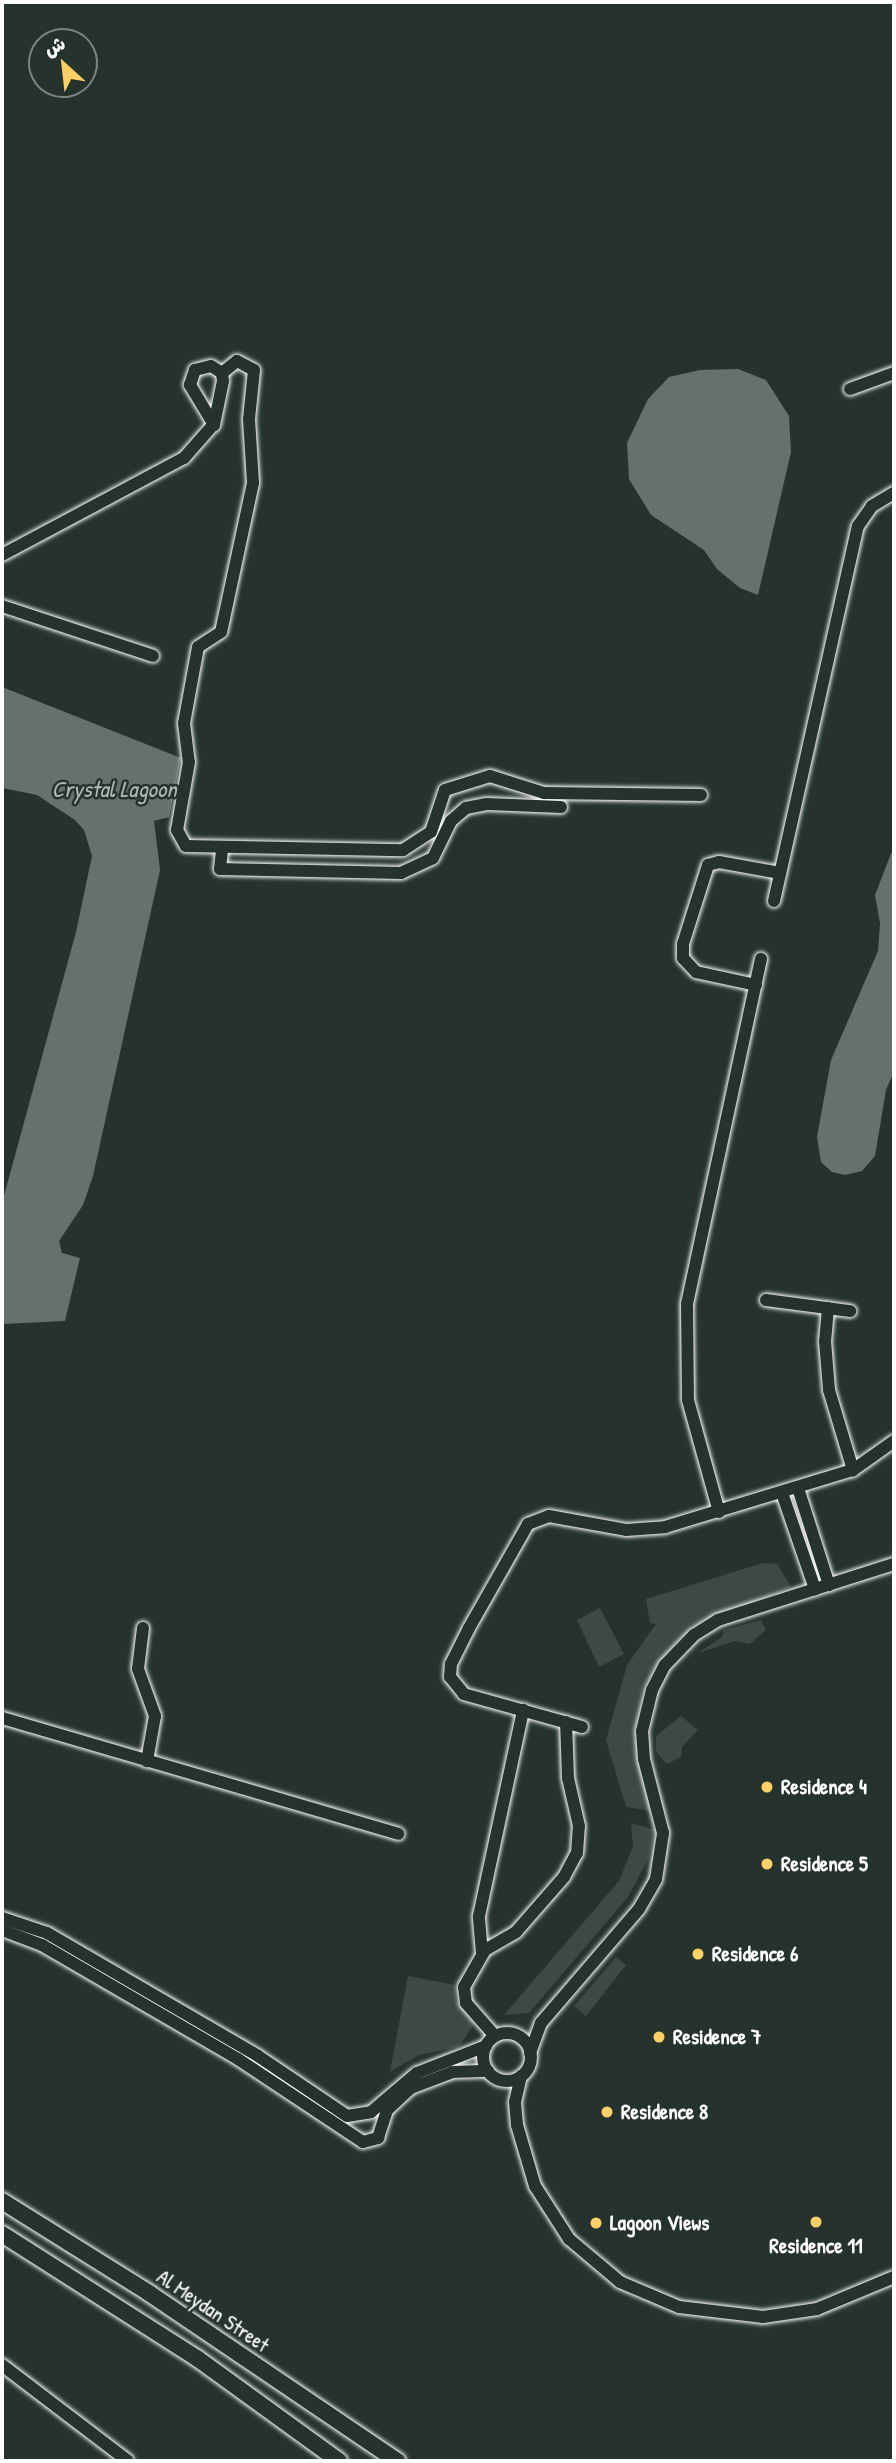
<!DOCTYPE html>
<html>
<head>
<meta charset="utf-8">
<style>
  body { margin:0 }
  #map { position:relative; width:896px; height:2463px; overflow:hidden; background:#26332d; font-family:"Patrick Hand","Playpen Sans Arabic",sans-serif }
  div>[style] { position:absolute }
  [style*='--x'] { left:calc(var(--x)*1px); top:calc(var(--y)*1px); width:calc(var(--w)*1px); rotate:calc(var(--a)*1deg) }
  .green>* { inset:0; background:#3e4944 }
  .water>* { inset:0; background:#67706c }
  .roads { filter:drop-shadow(0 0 2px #fff) drop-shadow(0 0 2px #fff) }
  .minor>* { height:12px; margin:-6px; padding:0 6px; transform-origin:6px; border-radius:6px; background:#26332d }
  .minor>.ring { margin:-6px; padding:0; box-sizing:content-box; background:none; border:12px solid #26332d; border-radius:50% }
  .major>* { height:16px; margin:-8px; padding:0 8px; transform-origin:8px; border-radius:8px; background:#26332d }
  .dots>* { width:19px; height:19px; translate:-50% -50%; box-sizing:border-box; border:4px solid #26332d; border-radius:50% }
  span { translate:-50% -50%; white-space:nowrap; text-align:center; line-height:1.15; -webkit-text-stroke:5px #26332d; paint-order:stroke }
  .poi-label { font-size:21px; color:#fff; font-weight:700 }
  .left { translate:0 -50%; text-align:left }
  .street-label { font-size:21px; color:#fff }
  .water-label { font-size:23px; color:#b3b8b6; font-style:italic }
  .frame { position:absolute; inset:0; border:4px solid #fff; pointer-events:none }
  .north { position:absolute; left:28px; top:28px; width:70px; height:70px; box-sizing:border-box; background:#26332d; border:2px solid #7d8581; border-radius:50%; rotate:333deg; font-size:19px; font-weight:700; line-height:28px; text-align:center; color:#fff }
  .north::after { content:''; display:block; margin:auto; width:24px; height:32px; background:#ffd166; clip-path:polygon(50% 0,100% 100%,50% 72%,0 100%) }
</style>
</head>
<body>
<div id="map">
  <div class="green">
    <i style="clip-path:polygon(763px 1563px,777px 1564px,791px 1587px,692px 1626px,657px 1664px,643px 1688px,634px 1735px,653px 1811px,626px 1807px,606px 1740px,627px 1665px,656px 1624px,650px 1623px,646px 1599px)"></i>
    <i style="clip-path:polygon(600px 1608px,624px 1654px,599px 1667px,577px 1620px)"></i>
    <i style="clip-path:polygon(761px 1620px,766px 1630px,750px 1644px,735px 1641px,698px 1653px,722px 1637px,724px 1630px)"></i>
    <i style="clip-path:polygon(681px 1716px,698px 1730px,682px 1747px,681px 1757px,667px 1764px,656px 1752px,656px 1736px)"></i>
    <i style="clip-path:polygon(631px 1823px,655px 1830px,648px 1860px,628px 1897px,529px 2013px,504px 2015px,619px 1881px,633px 1846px)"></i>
    <i style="clip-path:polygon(616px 1957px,626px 1965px,586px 2016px,574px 2006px)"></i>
    <i style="clip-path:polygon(408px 1976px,455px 1985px,456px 2001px,476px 2021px,459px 2047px,419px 2055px,390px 2072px)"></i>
  </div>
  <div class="water">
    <i style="clip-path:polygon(738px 369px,766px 380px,789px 416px,791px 452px,758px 595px,740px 588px,717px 569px,704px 550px,651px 515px,629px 479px,627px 443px,648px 399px,669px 377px,700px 370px)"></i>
    <i style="clip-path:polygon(2px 687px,181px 758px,169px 817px,154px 821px,160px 870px,93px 1176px,83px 1205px,59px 1241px,62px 1253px,80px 1258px,65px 1321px,2px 1324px,2px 1203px,76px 932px,92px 856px,84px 830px,75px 820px,37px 795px,2px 788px)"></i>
    <i style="clip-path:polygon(894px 846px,894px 1071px,886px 1090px,875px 1156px,862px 1171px,845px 1175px,832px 1172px,821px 1162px,817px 1137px,831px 1060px,878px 951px,880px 923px,875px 895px)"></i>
  </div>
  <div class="roads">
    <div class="minor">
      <i style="--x:211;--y:366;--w:13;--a:32"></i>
      <i style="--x:222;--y:373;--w:8;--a:83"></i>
      <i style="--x:223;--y:381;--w:45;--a:101.6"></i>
      <i style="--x:214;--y:425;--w:47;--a:-121"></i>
      <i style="--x:190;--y:385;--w:16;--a:-72"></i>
      <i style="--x:195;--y:370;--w:16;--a:-14"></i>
      <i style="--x:222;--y:373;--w:19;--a:-39"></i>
      <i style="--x:237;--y:361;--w:19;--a:28"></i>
      <i style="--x:254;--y:370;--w:49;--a:95.8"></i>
      <i style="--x:249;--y:419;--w:64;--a:86.4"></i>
      <i style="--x:253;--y:483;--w:152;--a:102.1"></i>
      <i style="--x:221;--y:632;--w:27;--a:147"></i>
      <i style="--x:198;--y:647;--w:77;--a:100.4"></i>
      <i style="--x:184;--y:723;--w:39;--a:83"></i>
      <i style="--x:189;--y:762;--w:69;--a:100"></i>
      <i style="--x:177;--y:830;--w:18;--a:61"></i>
      <i style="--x:186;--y:846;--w:217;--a:1.1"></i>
      <i style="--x:403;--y:850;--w:33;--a:-33"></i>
      <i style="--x:431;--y:832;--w:44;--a:-71.6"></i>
      <i style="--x:445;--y:790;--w:47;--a:-17.3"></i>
      <i style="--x:490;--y:776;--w:57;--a:17.5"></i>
      <i style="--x:544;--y:793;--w:157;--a:0.7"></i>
      <i style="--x:850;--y:389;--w:47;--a:-20"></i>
      <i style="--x:2;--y:555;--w:206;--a:-28.1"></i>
      <i style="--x:184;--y:458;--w:44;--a:-48.7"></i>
      <i style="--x:2;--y:606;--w:159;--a:18.3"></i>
      <i style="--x:222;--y:850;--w:19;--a:96"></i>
      <i style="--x:220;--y:869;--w:181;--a:1.3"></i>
      <i style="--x:401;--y:873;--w:35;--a:-25"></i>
      <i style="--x:433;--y:858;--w:41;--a:-64.1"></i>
      <i style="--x:451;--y:821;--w:20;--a:-41"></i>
      <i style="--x:466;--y:808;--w:21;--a:-11"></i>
      <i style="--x:487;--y:804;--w:74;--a:2.3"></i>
      <i style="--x:774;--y:901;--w:384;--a:-77.4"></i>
      <i style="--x:858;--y:526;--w:24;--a:-55"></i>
      <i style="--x:872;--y:506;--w:26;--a:-31"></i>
      <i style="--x:756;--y:985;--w:61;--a:-167.8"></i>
      <i style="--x:696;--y:972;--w:19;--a:-133"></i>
      <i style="--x:683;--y:958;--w:14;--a:-90"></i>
      <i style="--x:683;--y:944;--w:83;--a:-72.4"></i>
      <i style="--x:708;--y:865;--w:11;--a:-15"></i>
      <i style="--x:719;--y:862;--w:62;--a:10.2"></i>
      <i style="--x:766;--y:1300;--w:85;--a:7.5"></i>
      <i style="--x:828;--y:1308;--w:33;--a:95"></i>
      <i style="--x:825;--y:1341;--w:49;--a:85.3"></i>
      <i style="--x:829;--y:1390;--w:84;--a:73.3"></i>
      <i style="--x:798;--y:1488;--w:102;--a:72.3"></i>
      <i style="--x:782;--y:1493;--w:102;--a:71"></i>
      <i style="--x:719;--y:1512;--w:116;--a:-105.5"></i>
      <i style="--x:688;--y:1400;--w:96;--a:-90.6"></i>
      <i style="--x:687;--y:1304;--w:353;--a:-77.9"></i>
      <i style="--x:143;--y:1628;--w:41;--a:97"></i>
      <i style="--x:138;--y:1669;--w:50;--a:70.1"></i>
      <i style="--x:155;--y:1716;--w:46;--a:100.1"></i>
      <i style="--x:2;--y:1718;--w:413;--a:16.3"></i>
      <i style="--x:582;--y:1727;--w:123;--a:-164.4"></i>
      <i style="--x:464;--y:1694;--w:22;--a:-129"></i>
      <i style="--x:450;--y:1677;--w:13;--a:-86"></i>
      <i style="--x:451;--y:1664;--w:40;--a:-63.4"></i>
      <i style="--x:469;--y:1628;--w:120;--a:-60.4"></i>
      <i style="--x:528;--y:1524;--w:22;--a:-21"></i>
      <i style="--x:549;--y:1516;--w:78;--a:10.3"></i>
      <i style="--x:626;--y:1530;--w:39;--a:-4"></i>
      <i style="--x:665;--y:1527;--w:196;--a:-16.9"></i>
      <i style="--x:853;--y:1470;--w:50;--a:-35.3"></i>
      <i style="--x:2;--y:1918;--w:47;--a:18.4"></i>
      <i style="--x:47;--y:1933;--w:244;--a:30.2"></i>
      <i style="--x:258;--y:2056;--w:107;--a:34"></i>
      <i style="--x:347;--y:2116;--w:24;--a:-9"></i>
      <i style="--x:371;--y:2112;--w:60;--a:-40.3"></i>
      <i style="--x:417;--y:2073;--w:74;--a:-21.4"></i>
      <i style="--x:2;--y:1930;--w:43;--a:20.6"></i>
      <i style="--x:42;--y:1945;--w:227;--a:30.2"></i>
      <i style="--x:238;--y:2059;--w:150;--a:33.6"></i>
      <i style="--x:363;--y:2142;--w:16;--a:-15"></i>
      <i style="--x:378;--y:2138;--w:29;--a:-72"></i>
      <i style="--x:387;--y:2110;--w:33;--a:-43"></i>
      <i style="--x:411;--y:2088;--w:45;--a:-20.9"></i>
      <i style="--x:453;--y:2072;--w:35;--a:-2"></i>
      <i style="--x:482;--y:1953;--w:37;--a:-95"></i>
      <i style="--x:479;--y:1916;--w:211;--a:-77.9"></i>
      <i class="ring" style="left:483px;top:2033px;width:36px;height:36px"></i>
      <i style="--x:495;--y:2036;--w:44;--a:-131.3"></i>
      <i style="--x:466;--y:2003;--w:16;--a:-97"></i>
      <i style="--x:464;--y:1987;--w:43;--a:-60.4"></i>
      <i style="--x:485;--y:1950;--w:36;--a:-30"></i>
      <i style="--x:516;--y:1932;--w:73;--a:-48.9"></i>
      <i style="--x:564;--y:1877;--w:27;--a:-62"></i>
      <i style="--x:577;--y:1853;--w:27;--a:-86"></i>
      <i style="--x:579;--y:1826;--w:49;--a:-102.9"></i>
      <i style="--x:568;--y:1778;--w:56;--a:-92"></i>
      <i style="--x:530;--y:2053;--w:32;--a:-70"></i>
      <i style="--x:541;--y:2023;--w:150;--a:-49.3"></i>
      <i style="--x:639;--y:1909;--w:34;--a:-60"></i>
      <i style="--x:656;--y:1879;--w:47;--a:-81.3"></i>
      <i style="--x:663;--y:1833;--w:76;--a:-104.4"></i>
      <i style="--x:644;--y:1759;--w:28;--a:-94"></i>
      <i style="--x:642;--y:1731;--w:42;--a:-76.3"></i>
      <i style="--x:652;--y:1690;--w:28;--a:-63"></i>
      <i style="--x:665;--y:1665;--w:42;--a:-46"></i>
      <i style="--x:694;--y:1635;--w:28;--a:-32"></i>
      <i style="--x:718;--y:1620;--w:185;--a:-17.7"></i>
      <i style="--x:521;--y:2076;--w:27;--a:103"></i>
      <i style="--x:515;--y:2102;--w:23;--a:85"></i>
      <i style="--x:517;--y:2125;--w:64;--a:73.6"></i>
      <i style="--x:535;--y:2186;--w:63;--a:57.3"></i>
      <i style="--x:569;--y:2239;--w:67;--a:40.1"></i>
      <i style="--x:620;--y:2282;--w:64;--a:23"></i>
      <i style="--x:679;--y:2307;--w:85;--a:6.8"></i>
      <i style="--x:763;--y:2317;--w:55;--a:-8.4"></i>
      <i style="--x:817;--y:2309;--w:83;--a:-22.6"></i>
      <i style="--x:2;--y:2365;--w:158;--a:37.3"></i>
    </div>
    <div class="major">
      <i style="--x:2;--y:2201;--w:173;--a:32"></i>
      <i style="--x:149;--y:2293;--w:300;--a:34.1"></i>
      <i style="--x:2;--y:2234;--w:232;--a:32.5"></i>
      <i style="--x:198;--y:2359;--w:174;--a:35.9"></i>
    </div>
  </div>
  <div class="dots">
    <i style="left:767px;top:1787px;background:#ffd166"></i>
    <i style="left:767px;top:1864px;background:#ffd166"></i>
    <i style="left:698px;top:1954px;background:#ffd166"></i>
    <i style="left:659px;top:2037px;background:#ffd166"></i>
    <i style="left:607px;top:2112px;background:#ffd166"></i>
    <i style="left:816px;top:2222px;background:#ffd166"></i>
    <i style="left:596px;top:2223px;background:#ffd166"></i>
  </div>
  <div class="poi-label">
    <span class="left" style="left:781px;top:1787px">Residence 4</span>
    <span class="left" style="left:781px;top:1864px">Residence 5</span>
    <span class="left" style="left:712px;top:1954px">Residence 6</span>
    <span class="left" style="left:673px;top:2037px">Residence 7</span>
    <span class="left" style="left:621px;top:2112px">Residence 8</span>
    <span class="left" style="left:610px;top:2223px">Lagoon Views</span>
    <span style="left:816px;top:2246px">Residence 11</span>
  </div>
  <div class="street-label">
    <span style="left:213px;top:2311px;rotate:34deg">Al Meydan Street</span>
  </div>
  <div class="water-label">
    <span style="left:114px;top:789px">Crystal Lagoon</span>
  </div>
  <div class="frame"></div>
  <div class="north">ش</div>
</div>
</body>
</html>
